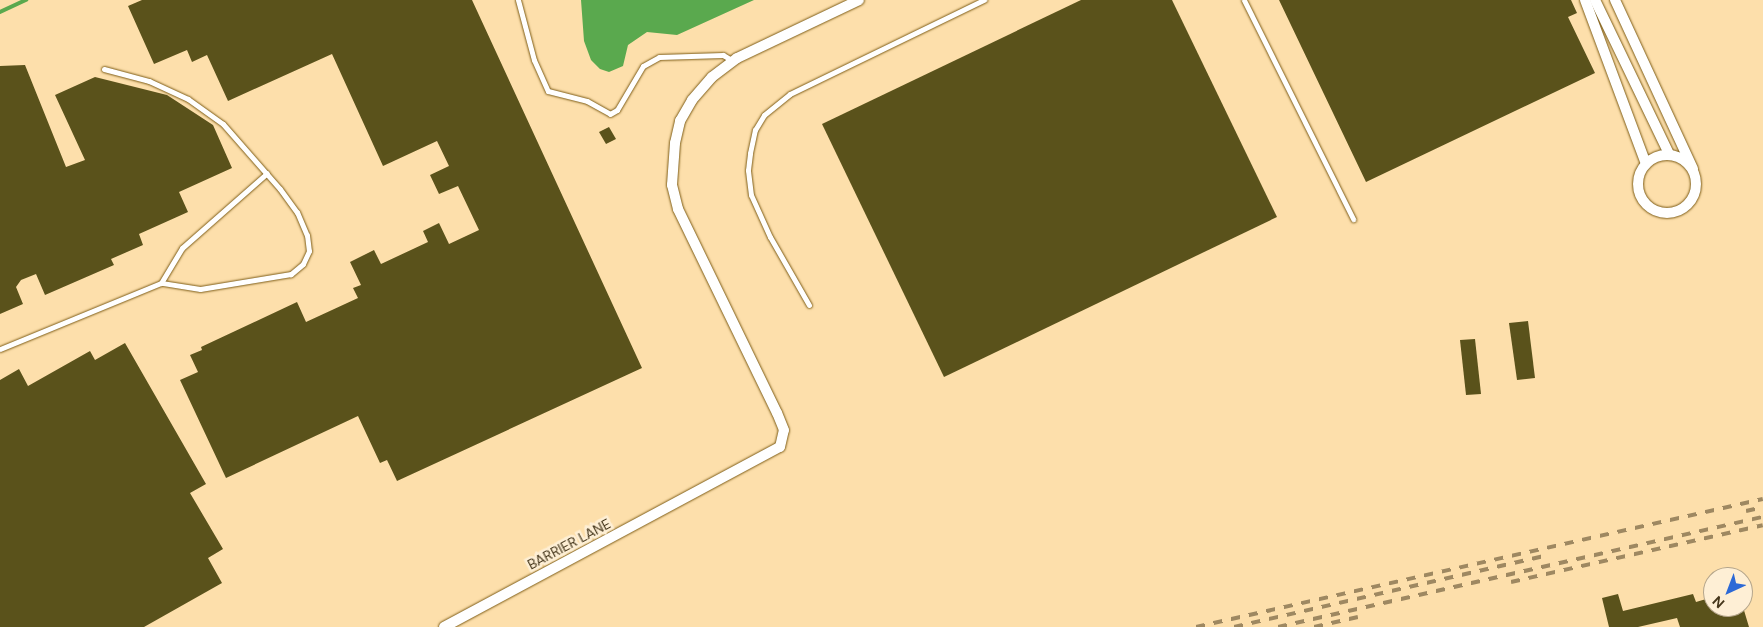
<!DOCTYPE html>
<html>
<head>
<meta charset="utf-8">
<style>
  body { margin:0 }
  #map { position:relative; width:1763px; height:627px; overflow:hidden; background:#fddfab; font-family:"DM Sans",sans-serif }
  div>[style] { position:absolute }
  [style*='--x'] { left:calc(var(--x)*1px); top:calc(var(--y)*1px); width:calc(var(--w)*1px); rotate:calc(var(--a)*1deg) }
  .water>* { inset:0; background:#5aa94e }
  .stream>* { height:4px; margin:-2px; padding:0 2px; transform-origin:2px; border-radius:2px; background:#5aa94e }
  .building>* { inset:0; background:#5a521b }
  .roads { filter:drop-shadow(0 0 1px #7e5d17) drop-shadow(0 0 1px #7e5d17) }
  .lane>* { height:5px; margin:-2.5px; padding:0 2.5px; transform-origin:2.5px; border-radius:2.5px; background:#fff }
  .street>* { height:10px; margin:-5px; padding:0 5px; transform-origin:5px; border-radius:5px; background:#fff }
  .street>.ring { margin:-5px; padding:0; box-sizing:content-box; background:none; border:10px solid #fff; border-radius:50% }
  .rail>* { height:4px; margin-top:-2px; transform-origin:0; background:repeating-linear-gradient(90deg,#9e8861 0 9px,transparent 0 18px) }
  span { translate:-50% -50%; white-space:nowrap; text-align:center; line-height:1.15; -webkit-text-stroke:5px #feefd5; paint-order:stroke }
  .street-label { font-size:14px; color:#45361b }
  .north { position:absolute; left:1703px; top:567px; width:50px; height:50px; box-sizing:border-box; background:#feefd5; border:1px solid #b4a58b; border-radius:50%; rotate:223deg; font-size:14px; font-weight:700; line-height:20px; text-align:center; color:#45361b }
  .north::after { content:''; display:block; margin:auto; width:18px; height:22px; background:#2c69d6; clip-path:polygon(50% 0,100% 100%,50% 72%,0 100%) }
</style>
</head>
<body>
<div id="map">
  <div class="water">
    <i style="clip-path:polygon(581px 0,754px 0,677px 35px,647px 32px,628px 45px,623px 66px,609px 72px,600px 69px,591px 60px,584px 41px)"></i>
  </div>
  <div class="stream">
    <i style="--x:0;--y:12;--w:29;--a:-25"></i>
  </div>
  <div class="building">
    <i style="clip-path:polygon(142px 0,472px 0,642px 368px,397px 481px,387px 460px,380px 463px,358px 416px,226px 478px,180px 380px,198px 372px,190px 355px,202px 350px,201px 347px,297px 302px,306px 322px,358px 298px,353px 288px,361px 285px,350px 262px,374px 250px,381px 264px,428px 242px,423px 231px,439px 223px,449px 244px,479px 230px,458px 186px,439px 194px,430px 175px,449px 166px,437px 141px,383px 166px,332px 54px,228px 101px,207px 55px,192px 62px,187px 50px,154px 64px,128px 6px)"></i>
    <i style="clip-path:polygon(1081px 0,1172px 0,1277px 217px,944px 377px,822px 124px)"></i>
    <i style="clip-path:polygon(1279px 0,1571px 0,1577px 13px,1568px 17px,1595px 73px,1366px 182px)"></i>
    <i style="clip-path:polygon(25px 65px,66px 167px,85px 160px,55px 95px,95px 77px,167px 95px,213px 125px,232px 168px,179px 192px,188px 212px,139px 234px,143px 245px,111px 259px,114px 265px,45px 295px,36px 274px,21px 280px,16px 287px,23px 304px,0 314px,0 66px)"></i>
    <i style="clip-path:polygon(609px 127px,616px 139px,606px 144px,599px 132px)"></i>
    <i style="clip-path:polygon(1528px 321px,1535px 378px,1517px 380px,1509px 323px)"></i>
    <i style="clip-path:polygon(1475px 339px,1481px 394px,1466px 395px,1460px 340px)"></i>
    <i style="clip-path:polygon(125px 343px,206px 484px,190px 493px,223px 549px,208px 558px,222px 583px,144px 627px,0 627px,0 380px,19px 369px,28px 386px,90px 351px,95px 360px)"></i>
    <i style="clip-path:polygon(1618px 594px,1623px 611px,1693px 594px,1696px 602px,1713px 597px,1713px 607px,1743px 607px,1749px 627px,1680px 627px,1677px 618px,1638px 627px,1609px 627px,1602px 598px)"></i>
  </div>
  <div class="roads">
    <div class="lane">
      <i style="--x:518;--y:0;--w:62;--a:75.1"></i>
      <i style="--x:534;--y:60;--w:34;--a:66"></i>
      <i style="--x:548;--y:91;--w:40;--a:14.4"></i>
      <i style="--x:587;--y:101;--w:26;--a:29"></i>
      <i style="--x:610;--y:114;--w:8;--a:-30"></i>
      <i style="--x:617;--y:110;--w:51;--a:-59.4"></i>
      <i style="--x:643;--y:66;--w:18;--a:-29"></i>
      <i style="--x:659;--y:57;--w:64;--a:-1.8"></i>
      <i style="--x:723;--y:55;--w:12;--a:31"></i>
      <i style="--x:1244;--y:0;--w:245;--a:63.5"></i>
      <i style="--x:104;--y:69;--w:47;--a:14.9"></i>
      <i style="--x:149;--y:81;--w:43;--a:24.8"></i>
      <i style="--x:188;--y:99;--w:43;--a:35.5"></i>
      <i style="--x:223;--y:124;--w:86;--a:48.8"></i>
      <i style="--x:280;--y:189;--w:29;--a:54"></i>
      <i style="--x:297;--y:212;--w:25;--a:67"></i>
      <i style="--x:307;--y:235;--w:16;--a:83"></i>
      <i style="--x:309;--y:251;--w:14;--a:115"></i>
      <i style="--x:303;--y:264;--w:16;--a:140"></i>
      <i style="--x:291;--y:274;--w:92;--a:170.6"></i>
      <i style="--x:200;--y:289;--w:39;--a:-171"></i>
      <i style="--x:161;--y:283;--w:41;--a:-59"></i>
      <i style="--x:182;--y:248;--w:113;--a:-41.4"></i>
      <i style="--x:809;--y:305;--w:78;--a:-119.8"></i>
      <i style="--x:770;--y:237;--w:46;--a:-114.3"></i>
      <i style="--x:751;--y:195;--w:25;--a:-97"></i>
      <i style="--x:748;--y:170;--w:17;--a:-83"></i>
      <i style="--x:750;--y:153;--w:24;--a:-78"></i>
      <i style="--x:755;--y:130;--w:17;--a:-59"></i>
      <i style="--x:764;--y:115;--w:33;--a:-39"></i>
      <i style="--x:790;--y:94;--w:216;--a:-25.9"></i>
      <i style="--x:0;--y:349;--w:174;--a:-22.3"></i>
    </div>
    <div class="street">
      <i style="--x:1585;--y:0;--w:175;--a:69.6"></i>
      <i style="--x:1595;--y:0;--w:171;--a:64.3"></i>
      <i style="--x:1615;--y:0;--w:186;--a:65.2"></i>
      <i class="ring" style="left:1638px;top:155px;width:48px;height:48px"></i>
      <i style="--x:444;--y:627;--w:381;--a:-28.2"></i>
      <i style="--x:780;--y:447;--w:17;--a:-77"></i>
      <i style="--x:784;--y:430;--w:18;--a:-112"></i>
      <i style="--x:777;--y:413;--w:227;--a:-115.9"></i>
      <i style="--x:678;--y:209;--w:25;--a:-104"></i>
      <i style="--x:672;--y:185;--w:42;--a:-85.9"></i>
      <i style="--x:675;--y:143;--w:23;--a:-77"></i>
      <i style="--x:680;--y:121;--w:24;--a:-60"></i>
      <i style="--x:692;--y:100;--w:30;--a:-49"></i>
      <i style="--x:712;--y:77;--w:31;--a:-37"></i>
      <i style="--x:737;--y:58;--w:135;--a:-25.4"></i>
    </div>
  </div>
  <div class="rail">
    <i style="--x:1746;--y:511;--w:17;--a:-13"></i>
    <i style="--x:1511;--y:582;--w:258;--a:-12.7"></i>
    <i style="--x:1196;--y:627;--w:581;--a:-12.72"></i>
    <i style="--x:1234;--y:627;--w:317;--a:-12.9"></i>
    <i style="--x:1278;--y:627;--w:497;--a:-12.8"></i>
    <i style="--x:1314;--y:627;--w:45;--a:-12.8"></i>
  </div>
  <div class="street-label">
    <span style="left:569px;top:544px;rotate:-28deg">BARRIER LANE</span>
  </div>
  <div class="north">N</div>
</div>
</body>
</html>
